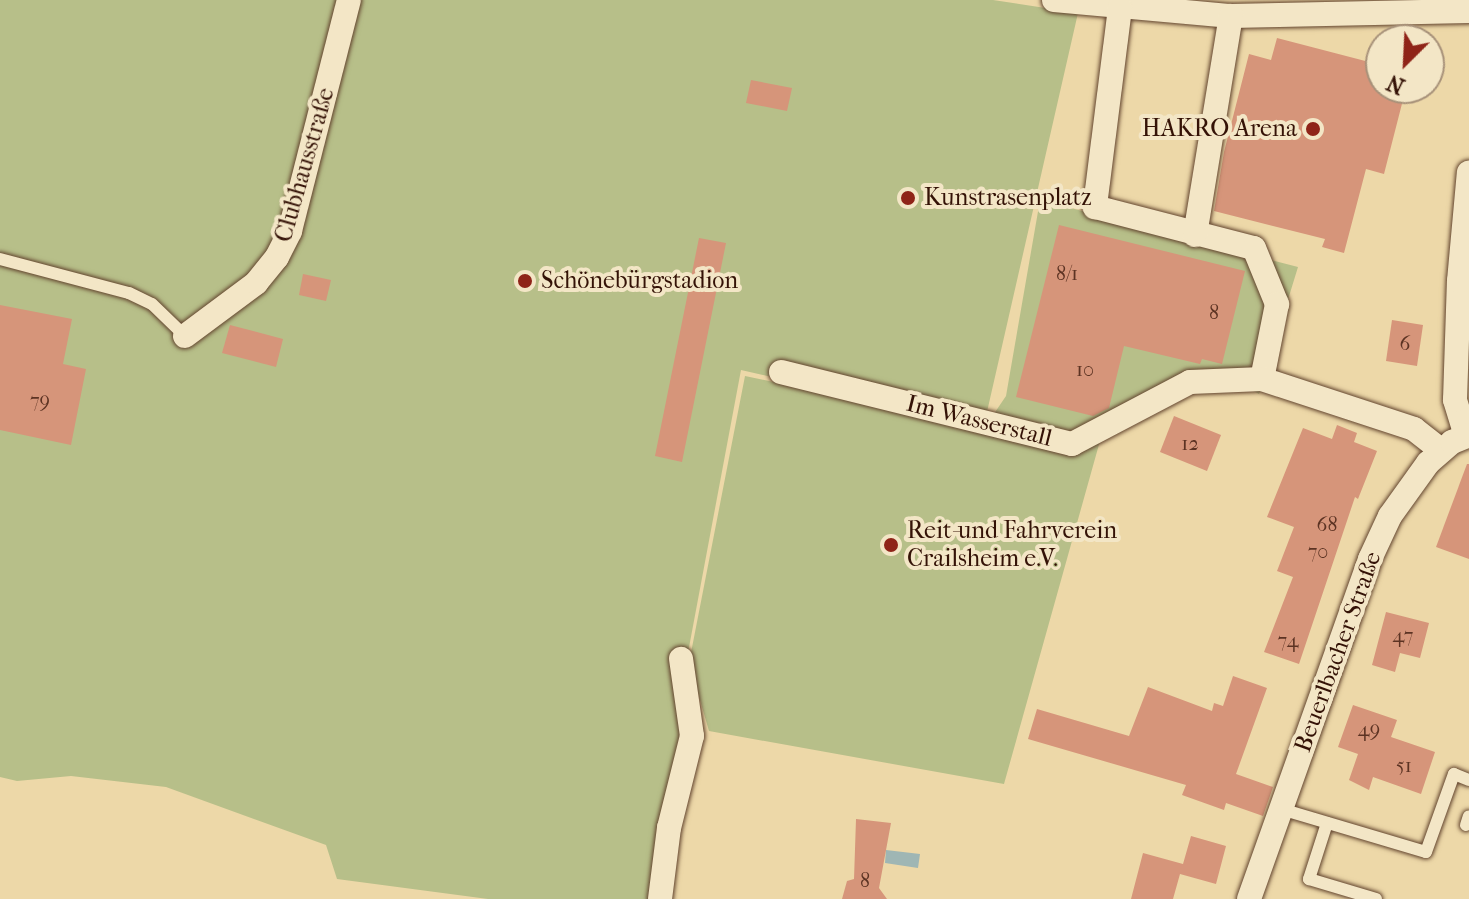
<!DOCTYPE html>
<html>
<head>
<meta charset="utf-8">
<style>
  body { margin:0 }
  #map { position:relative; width:1469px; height:899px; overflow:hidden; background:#edd8a8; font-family:"IM FELL French Canon",serif }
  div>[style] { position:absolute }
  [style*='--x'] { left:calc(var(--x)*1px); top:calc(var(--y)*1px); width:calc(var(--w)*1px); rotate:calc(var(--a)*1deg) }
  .green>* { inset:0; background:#b7bf89 }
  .water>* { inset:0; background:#9fb6b4 }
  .building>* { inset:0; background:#d6957a }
  .roads { filter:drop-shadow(0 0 2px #62442e) drop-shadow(0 0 2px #62442e) }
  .service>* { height:12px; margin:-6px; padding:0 6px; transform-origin:6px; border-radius:6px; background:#f3e6c6 }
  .minor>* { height:24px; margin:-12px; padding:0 12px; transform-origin:12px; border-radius:12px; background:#f3e6c6 }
  .dots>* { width:22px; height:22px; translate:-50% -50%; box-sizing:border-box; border:4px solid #f3e6c6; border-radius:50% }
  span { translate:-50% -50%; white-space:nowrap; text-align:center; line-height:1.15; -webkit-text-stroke:8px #f3e6c6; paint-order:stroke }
  .number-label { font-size:20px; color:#5c3323 }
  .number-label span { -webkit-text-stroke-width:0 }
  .poi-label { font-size:24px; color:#341206 }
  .right { translate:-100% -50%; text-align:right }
  .left { translate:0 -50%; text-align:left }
  .street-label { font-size:24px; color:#341206 }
  .north { position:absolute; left:1365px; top:24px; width:80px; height:80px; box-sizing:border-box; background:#f3e6c6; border:2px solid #a79179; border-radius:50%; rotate:204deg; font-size:22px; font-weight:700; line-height:32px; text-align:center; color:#341206 }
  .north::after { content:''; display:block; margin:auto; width:28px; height:36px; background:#8f2418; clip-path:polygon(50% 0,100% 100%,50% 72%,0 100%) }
</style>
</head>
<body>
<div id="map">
  <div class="green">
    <i style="clip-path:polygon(0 0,993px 0,1078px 13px,984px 425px,741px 370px,687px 658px,689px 663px,745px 376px,985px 427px,1006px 396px,1040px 200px,1298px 267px,1259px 394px,1231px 379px,1105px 423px,1004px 784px,709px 731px,690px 666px,704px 735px,652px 899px,488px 899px,337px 879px,326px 845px,166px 787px,71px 776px,17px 781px,0 777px)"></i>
  </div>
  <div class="water">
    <i style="clip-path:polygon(886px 850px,920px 854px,918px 868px,885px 863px)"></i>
  </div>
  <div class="building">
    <i style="clip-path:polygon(1277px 38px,1373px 63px,1371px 71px,1381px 74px,1381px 88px,1406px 88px,1384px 174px,1366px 169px,1344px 253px,1322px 247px,1325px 239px,1214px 211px,1224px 152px,1249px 54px,1271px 60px)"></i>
    <i style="clip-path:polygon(751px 80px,792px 88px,787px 111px,746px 103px)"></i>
    <i style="clip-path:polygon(1059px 225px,1245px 271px,1222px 364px,1202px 359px,1200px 364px,1124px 346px,1109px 408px,1093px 416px,1016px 397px)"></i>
    <i style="clip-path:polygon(699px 238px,726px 243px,682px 462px,655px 456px)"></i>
    <i style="clip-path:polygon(303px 274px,331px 280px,326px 301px,299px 295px)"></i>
    <i style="clip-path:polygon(0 305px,72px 319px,63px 364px,86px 369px,71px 445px,0 430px)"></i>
    <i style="clip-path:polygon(1392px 320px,1423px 325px,1417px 366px,1386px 361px)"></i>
    <i style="clip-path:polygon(230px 325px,283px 339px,276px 367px,222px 353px)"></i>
    <i style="clip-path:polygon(1174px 416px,1221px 435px,1207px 471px,1160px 452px)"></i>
    <i style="clip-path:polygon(1337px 425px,1357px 433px,1354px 442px,1377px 451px,1358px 499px,1355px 497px,1299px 664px,1264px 652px,1293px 577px,1277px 571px,1294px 527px,1267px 517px,1303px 428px,1332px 439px)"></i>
    <i style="clip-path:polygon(1467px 464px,1469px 464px,1469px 559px,1436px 547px)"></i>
    <i style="clip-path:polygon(1386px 612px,1429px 623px,1420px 658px,1400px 653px,1395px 672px,1372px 665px)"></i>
    <i style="clip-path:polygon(1233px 676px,1267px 688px,1236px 774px,1273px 787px,1263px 816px,1226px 803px,1224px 810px,1182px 795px,1186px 785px,1028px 739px,1037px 709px,1129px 736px,1148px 687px,1212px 711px,1214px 703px,1223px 706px)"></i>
    <i style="clip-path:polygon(1353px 705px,1397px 720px,1391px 737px,1435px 752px,1421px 794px,1373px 777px,1369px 790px,1349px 780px,1358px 754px,1338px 747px)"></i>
    <i style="clip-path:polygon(856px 819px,891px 823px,879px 888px,887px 899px,842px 899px,847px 881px,854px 879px)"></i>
    <i style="clip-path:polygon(1191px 836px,1226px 846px,1216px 884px,1180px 874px,1173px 899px,1131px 899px,1143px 853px,1183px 864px)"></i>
  </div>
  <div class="roads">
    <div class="service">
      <i style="--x:0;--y:259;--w:133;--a:14.8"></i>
      <i style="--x:129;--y:293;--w:25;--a:26"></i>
      <i style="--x:152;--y:304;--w:46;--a:44.1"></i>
      <i style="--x:1281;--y:809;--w:151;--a:16.5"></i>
      <i style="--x:1426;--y:852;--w:83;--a:-70.3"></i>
      <i style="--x:1454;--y:774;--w:16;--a:22"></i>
      <i style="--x:1327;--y:823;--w:59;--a:107.8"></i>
      <i style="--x:1309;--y:879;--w:70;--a:16.6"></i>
      <i style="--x:1466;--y:825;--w:9;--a:-72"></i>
    </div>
    <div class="minor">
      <i style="--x:1054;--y:0;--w:178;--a:5.2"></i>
      <i style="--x:1231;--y:16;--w:238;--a:-1.2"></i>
      <i style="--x:1120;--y:8;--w:201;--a:97.2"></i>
      <i style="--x:1095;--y:207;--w:164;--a:14.5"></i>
      <i style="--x:1254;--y:248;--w:61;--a:67.7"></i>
      <i style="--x:1277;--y:304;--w:76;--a:101.3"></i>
      <i style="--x:1195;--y:235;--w:222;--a:-80.7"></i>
      <i style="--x:185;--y:336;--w:89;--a:-36.7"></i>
      <i style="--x:256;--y:283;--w:33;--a:-51"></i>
      <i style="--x:277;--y:257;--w:29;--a:-63"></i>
      <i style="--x:290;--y:231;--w:238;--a:-75.7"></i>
      <i style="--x:781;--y:372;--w:300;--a:13.9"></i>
      <i style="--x:1072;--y:444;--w:133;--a:-27.7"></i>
      <i style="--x:1190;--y:382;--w:72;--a:-2.4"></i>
      <i style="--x:1262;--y:379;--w:160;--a:18.2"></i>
      <i style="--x:1414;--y:429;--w:34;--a:38"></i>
      <i style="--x:1466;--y:436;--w:38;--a:-107"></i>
      <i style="--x:1455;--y:400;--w:119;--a:-88.1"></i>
      <i style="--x:1459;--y:281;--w:109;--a:-84.8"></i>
      <i style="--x:660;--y:899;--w:72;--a:-82.8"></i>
      <i style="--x:669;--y:828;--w:95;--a:-76"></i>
      <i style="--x:692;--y:736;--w:78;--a:-98.1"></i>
      <i style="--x:1249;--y:899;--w:361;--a:-70.4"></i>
      <i style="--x:1370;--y:559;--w:47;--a:-65.1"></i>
      <i style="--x:1390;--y:516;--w:65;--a:-54.4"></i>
      <i style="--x:1428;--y:463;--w:32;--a:-41"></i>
      <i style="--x:1452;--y:442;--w:18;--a:-22"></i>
    </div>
  </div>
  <div class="dots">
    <i style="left:1313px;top:129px;background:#8f2418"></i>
    <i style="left:908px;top:198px;background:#8f2418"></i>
    <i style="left:525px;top:281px;background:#8f2418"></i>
    <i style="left:891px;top:545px;background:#8f2418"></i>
  </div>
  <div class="number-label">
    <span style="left:1067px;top:273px">8/1</span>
    <span style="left:1214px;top:312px">8</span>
    <span style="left:1405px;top:343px">6</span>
    <span style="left:1085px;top:369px">10</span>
    <span style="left:40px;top:400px">79</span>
    <span style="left:1190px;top:443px">12</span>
    <span style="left:1327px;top:524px">68</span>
    <span style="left:1318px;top:551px">70</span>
    <span style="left:1403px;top:635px">47</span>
    <span style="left:1288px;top:640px">74</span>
    <span style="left:1369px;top:729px">49</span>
    <span style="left:1404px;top:765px">51</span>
    <span style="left:865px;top:880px">8</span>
  </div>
  <div class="poi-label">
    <span class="right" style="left:1297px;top:129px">HAKRO Arena</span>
    <span class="left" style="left:924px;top:198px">Kunstrasenplatz</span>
    <span class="left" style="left:541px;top:281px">Schönebürgstadion</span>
    <span class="left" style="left:907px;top:545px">Reit-und Fahrverein<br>Crailsheim e.V.</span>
  </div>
  <div class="street-label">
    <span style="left:305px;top:165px;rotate:-74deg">Clubhausstraße</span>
    <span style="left:979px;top:421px;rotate:14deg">Im Wasserstall</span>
    <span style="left:1338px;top:652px;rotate:-70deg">Beuerlbacher Straße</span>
  </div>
  <div class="north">N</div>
</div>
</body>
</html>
